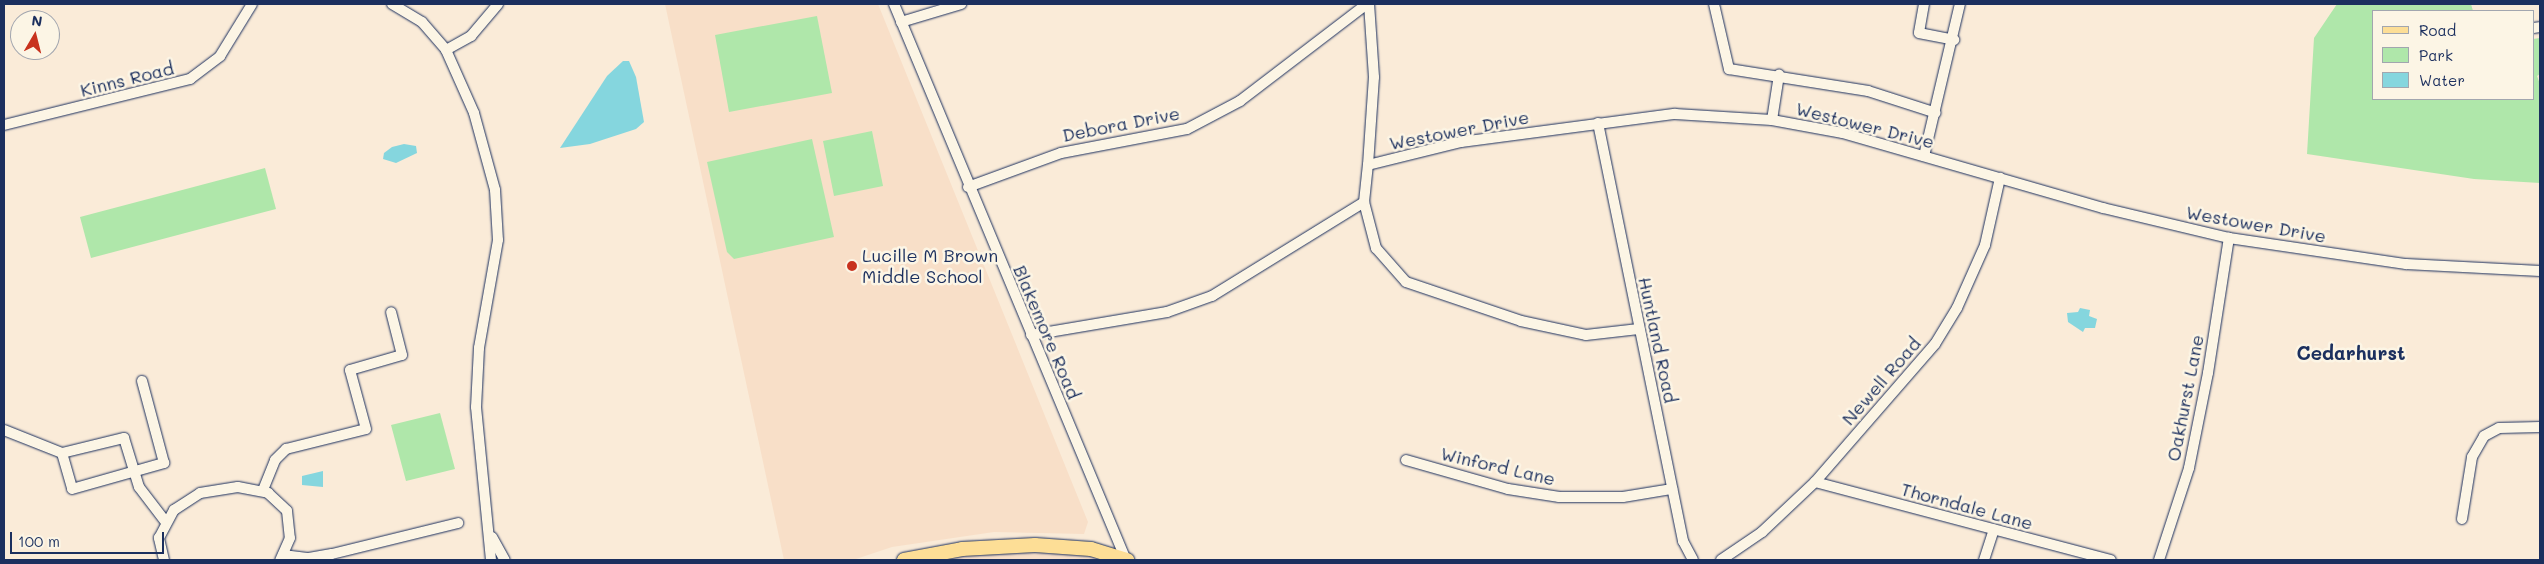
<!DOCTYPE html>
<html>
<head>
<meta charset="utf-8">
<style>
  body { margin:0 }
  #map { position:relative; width:2544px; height:564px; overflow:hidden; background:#faebd8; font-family:Mali,sans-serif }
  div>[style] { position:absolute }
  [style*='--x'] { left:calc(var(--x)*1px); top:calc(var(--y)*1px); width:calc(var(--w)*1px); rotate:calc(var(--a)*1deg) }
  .built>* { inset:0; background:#f8dfc8 }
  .green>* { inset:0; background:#afe7aa }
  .water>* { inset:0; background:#85d6de }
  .roads { filter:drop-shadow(0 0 1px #1b2f5e) drop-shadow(0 0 1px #1b2f5e) }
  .minor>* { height:10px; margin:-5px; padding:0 5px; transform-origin:5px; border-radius:5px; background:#fcf5e5 }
  .major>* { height:14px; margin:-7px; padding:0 7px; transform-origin:7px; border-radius:7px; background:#fdde96 }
  .dots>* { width:14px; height:14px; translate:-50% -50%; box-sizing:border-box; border:2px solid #fcf5e5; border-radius:50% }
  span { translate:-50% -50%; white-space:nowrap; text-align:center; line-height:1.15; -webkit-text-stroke:5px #fcf5e5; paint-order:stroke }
  .street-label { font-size:18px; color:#1b2f5e }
  .poi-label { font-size:18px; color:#1b2f5e }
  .left { translate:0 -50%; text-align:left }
  .neighbourhood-label { font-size:19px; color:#1b2f5e; font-weight:700 }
  .frame { position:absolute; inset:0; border:5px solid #1b2f5e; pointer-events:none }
  .legend { position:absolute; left:2372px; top:10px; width:162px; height:90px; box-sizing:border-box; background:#fcf5e5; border:1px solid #a2a6af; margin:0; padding:6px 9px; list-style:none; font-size:15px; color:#1b2f5e }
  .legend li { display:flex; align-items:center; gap:10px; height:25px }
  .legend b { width:25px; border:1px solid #a2a6af }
  .north { position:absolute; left:10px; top:10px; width:50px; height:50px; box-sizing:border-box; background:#fcf5e5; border:1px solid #a2a6af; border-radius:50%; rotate:8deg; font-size:14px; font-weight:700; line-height:20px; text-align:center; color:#1b2f5e }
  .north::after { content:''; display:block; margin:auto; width:18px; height:22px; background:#c8321e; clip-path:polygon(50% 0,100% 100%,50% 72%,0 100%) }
  .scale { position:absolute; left:10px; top:532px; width:154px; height:22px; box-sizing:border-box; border:2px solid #1b2f5e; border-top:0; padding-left:6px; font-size:15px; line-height:18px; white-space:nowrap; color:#1b2f5e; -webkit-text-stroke:4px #fcf5e5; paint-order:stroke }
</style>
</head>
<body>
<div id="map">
  <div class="built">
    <i style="clip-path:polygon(665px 4px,878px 4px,1088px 522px,1084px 534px,994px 532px,892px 547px,853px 560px,784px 560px)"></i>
    <i style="clip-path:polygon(994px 543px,1112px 548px,1115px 560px,924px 560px)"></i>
  </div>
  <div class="green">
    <i style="clip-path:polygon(2337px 4px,2471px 4px,2473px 11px,2373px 11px,2373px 99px,2533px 99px,2533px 39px,2540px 38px,2540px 74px,2537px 76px,2540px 84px,2540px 183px,2474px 179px,2307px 154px,2314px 38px)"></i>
    <i style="clip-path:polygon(817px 16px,832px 93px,729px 112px,715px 35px)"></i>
    <i style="clip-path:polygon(872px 131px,883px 186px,834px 196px,823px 141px)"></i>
    <i style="clip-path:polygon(812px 139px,834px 237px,734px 259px,727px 252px,707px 162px)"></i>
    <i style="clip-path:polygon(265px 168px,276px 209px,91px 258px,80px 217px)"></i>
    <i style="clip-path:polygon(440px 413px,455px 469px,406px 481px,391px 425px)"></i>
  </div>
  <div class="water">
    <i style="clip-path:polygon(623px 61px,629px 61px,636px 77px,644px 122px,636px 129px,590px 144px,560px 148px,607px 76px)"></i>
    <i style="clip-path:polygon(404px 144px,416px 146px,417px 153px,396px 163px,383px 159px,384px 153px,392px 147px)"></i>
    <i style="clip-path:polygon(2080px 308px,2090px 310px,2089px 316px,2097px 319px,2095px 328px,2085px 328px,2083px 332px,2068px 322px,2067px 313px,2078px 312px)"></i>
    <i style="clip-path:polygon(323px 471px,323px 487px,302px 485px,302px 476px)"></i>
  </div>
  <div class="roads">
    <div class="minor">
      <i style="--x:392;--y:4;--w:35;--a:31"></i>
      <i style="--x:422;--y:22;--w:37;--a:49"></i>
      <i style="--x:446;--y:50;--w:69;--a:66"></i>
      <i style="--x:474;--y:113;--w:80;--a:74.7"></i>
      <i style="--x:495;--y:190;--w:50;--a:86.6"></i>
      <i style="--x:498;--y:240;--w:110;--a:100"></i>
      <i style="--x:479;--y:348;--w:59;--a:92.9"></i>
      <i style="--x:476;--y:407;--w:154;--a:84.4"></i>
      <i style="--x:894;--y:4;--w:602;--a:67.35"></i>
      <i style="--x:1714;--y:4;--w:67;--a:77"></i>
      <i style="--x:1729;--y:69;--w:141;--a:9"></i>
      <i style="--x:1868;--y:91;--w:71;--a:17.9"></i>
      <i style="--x:1924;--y:4;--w:29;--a:100"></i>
      <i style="--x:1919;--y:33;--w:36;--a:11"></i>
      <i style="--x:901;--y:22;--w:63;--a:-16.7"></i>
      <i style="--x:2533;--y:28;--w:7;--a:-8"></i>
      <i style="--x:446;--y:50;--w:29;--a:-29"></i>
      <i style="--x:471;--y:36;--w:42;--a:-49.8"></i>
      <i style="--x:1772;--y:120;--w:46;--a:-81.2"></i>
      <i style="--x:1598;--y:123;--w:427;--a:78.5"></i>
      <i style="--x:1683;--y:541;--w:21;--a:62"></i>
      <i style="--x:4;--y:125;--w:192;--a:-13.9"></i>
      <i style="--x:190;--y:79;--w:38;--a:-37"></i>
      <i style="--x:220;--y:56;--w:61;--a:-58.4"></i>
      <i style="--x:1924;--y:156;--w:156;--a:-76.7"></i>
      <i style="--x:1368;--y:165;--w:88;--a:-86.1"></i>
      <i style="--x:1374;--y:77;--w:73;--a:-93.9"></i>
      <i style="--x:968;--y:187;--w:99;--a:-20.1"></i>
      <i style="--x:1061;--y:153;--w:128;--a:-10.8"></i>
      <i style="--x:1187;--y:129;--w:60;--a:-27.8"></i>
      <i style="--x:1240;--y:101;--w:160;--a:-37.4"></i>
      <i style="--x:1364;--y:202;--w:48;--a:75.4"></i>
      <i style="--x:1376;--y:248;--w:45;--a:48.6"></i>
      <i style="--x:1406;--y:282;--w:121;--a:18.7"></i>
      <i style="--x:1521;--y:321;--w:66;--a:12.2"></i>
      <i style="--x:1586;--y:335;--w:53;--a:-6.5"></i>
      <i style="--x:1031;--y:335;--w:138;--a:-9.6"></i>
      <i style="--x:1167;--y:312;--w:48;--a:-19.6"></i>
      <i style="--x:1212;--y:296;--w:179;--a:-31.7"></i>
      <i style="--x:1364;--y:202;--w:37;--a:-84"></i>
      <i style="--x:1368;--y:165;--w:96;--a:-13.9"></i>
      <i style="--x:1461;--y:142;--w:216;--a:-7.5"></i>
      <i style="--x:1675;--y:114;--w:97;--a:3.5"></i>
      <i style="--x:1772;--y:120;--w:72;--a:10.4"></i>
      <i style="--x:1843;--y:133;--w:271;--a:16.1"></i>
      <i style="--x:2103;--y:208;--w:130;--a:13.4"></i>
      <i style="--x:2229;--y:238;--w:179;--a:8.4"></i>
      <i style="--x:2406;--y:264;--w:134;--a:3"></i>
      <i style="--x:4;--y:430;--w:62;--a:21.6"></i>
      <i style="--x:62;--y:453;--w:64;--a:-13.6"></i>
      <i style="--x:124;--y:438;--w:51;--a:73"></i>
      <i style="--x:139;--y:487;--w:43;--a:52.6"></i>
      <i style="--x:62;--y:453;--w:37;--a:74"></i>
      <i style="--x:72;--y:489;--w:96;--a:-15.8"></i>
      <i style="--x:164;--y:463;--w:85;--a:-105"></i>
      <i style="--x:1406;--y:460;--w:106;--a:15.9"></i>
      <i style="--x:1508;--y:489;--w:52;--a:8.9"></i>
      <i style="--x:1559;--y:497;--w:64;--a:0"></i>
      <i style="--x:1623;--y:497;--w:50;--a:-9.3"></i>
      <i style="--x:1815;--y:482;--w:306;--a:14.8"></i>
      <i style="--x:263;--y:490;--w:32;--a:-68"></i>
      <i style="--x:275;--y:460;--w:16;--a:-45"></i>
      <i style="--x:286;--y:449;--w:82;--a:-14"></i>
      <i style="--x:366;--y:429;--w:61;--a:-105.2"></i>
      <i style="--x:350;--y:370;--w:54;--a:-16.1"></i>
      <i style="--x:402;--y:355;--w:44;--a:-104.3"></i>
      <i style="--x:2462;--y:519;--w:63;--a:-80.8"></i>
      <i style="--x:2472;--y:457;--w:24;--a:-60"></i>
      <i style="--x:2484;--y:436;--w:17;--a:-28"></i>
      <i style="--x:2499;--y:428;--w:41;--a:-1.4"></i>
      <i style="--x:492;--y:537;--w:26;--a:61"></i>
      <i style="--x:283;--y:555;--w:26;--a:7"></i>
      <i style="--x:309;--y:558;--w:23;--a:-10"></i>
      <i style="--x:332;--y:554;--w:130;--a:-13.8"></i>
      <i style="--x:164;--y:560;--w:23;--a:-103"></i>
      <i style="--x:159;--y:538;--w:32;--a:-62"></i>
      <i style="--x:174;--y:510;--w:31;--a:-33"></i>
      <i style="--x:200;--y:493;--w:38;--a:-9"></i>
      <i style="--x:238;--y:487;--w:31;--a:11"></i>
      <i style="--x:268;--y:493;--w:26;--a:43"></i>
      <i style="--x:287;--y:511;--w:27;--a:84"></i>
      <i style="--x:290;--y:538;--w:24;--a:114"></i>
      <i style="--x:1721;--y:560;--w:50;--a:-34.3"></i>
      <i style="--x:1762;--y:532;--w:73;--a:-43.3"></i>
      <i style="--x:1815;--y:482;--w:183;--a:-49"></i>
      <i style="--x:1935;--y:344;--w:42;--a:-58.6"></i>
      <i style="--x:1957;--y:308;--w:69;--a:-66"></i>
      <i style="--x:1985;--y:245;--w:69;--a:-77.4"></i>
      <i style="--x:1984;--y:560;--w:32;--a:-72"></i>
      <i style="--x:2159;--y:560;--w:97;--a:-71.9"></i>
      <i style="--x:2189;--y:468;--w:97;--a:-78.7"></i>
      <i style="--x:2208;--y:373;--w:137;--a:-81.2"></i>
    </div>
    <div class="major">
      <i style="--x:904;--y:560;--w:59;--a:-10.7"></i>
      <i style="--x:962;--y:549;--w:73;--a:-3.1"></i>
      <i style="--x:1035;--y:545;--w:56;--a:4.1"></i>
      <i style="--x:1091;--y:549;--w:38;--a:17"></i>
    </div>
  </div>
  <div class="dots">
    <i style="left:852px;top:266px;background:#c8321e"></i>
  </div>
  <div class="street-label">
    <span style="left:127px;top:79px;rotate:-14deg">Kinns Road</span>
    <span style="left:1121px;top:124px;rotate:-11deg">Debora Drive</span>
    <span style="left:1865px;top:125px;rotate:14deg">Westower Drive</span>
    <span style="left:1459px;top:130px;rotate:-11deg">Westower Drive</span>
    <span style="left:2256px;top:224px;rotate:10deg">Westower Drive</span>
    <span style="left:1047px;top:332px;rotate:67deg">Blakemore Road</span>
    <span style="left:1658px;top:340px;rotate:78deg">Huntland Road</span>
    <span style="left:1881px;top:381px;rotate:-49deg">Newell Road</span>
    <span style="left:2185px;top:398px;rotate:-79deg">Oakhurst Lane</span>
    <span style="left:1498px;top:466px;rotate:13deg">Winford Lane</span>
    <span style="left:1967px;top:506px;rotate:15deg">Thorndale Lane</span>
  </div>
  <div class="poi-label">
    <span class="left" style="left:862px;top:266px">Lucille M Brown<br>Middle School</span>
  </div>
  <div class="neighbourhood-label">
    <span style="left:2351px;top:353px">Cedarhurst</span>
  </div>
  <div class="frame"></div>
  <ul class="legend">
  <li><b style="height:6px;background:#fdde96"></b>Road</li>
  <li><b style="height:14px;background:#afe7aa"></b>Park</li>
  <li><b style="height:14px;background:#85d6de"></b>Water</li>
  </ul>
  <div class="north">N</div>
  <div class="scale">100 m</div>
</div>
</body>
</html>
